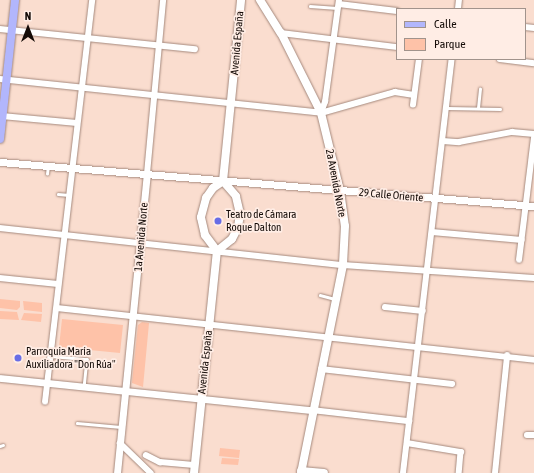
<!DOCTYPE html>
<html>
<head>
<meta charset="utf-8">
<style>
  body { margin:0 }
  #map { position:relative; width:534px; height:473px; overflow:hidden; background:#faddcf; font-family:"Asap Condensed",sans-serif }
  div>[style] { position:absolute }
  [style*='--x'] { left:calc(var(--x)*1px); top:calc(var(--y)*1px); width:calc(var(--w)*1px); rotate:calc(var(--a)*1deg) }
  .green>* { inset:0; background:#fec2a8 }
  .roads { filter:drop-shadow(0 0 1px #a5897d) drop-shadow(0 0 1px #a5897d) }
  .service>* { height:2.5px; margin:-1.25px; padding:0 1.25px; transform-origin:1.25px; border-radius:1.25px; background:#fff }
  .minor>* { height:5.5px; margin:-2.75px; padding:0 2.75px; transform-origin:2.75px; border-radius:2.75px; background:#fff }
  .tertiary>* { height:7px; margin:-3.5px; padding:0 3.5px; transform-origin:3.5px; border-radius:3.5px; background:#fff }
  .secondary>* { height:8px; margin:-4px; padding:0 4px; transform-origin:4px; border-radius:4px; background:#fff }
  .primary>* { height:8px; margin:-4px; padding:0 4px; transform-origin:4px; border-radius:4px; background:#b2b6fc }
  .dots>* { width:11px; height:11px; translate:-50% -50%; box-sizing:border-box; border:2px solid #ffede5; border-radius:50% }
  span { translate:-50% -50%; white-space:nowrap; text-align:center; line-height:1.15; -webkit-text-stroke:3.5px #ffede5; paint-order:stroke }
  .street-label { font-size:11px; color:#140b07 }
  .poi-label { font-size:11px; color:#140b07 }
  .left { translate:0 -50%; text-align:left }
  .legend { position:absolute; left:396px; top:8px; width:130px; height:52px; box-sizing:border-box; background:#ffede5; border:1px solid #a1938c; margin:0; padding:5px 7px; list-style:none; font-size:12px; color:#140b07 }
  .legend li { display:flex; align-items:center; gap:8px; height:20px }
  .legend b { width:20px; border:1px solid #a1938c }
  .north { position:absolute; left:8px; top:8px; width:40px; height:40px; -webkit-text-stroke:3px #ffede5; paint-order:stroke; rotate:0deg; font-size:11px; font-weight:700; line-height:16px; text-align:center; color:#140b07 }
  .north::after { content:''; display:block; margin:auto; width:14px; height:18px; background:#140b07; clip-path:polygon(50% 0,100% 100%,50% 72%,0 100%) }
</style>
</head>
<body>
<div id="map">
  <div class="green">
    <i style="clip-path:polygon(0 299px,20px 301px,20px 307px,17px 310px,0 308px)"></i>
    <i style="clip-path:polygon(23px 301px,42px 303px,42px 312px,24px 310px)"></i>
    <i style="clip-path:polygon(0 311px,17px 312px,19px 320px,0 319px)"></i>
    <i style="clip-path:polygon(24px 313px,42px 314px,41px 322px,21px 320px)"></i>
    <i style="clip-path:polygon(62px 319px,123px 325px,120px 353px,59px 347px)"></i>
    <i style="clip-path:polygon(142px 322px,149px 323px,143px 387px,132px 383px,138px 325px)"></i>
    <i style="clip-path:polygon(220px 448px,240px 450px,239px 458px,219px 456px)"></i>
    <i style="clip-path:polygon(222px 458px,239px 459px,238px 465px,221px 464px)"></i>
  </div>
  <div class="roads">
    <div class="service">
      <i style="--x:310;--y:6;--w:27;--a:4"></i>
      <i style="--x:447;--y:108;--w:53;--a:1.1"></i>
      <i style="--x:478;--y:108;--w:19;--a:-84"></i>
      <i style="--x:47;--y:174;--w:8;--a:-83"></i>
      <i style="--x:58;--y:194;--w:11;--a:5"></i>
      <i style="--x:320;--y:295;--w:16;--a:15"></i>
      <i style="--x:51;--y:356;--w:36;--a:5"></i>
      <i style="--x:87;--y:359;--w:27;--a:96"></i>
      <i style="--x:77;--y:423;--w:44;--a:5.2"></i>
      <i style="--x:0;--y:446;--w:3;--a:-18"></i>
    </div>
    <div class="minor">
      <i style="--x:339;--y:4;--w:58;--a:6.9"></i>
      <i style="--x:458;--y:9;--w:9;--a:-84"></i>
      <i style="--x:525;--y:27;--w:9;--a:6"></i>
      <i style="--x:0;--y:29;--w:196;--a:5.9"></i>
      <i style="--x:281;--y:33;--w:117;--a:6.9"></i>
      <i style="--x:500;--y:59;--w:34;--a:7"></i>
      <i style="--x:0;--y:79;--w:323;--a:6"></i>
      <i style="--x:321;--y:113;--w:77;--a:-15.8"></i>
      <i style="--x:395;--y:92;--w:19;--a:9"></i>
      <i style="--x:413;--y:105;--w:46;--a:-82.6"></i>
      <i style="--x:321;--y:113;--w:12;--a:-70"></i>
      <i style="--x:325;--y:102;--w:103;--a:-82.2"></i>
      <i style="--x:2;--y:116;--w:75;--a:5.3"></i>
      <i style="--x:443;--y:141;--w:16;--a:4"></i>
      <i style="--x:459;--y:142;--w:54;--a:-10.7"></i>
      <i style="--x:512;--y:132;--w:22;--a:5"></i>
      <i style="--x:147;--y:174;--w:175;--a:-84.7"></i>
      <i style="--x:0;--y:228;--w:345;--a:6.2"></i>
      <i style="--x:343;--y:265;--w:191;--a:3.9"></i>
      <i style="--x:432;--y:232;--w:90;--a:5.1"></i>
      <i style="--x:519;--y:260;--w:123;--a:-83"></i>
      <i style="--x:0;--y:278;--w:58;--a:5.9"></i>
      <i style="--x:385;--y:307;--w:38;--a:6"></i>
      <i style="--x:57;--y:308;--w:480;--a:6.2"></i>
      <i style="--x:321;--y:369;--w:132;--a:6.5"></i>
      <i style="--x:45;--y:402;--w:405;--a:-83.3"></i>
      <i style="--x:312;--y:410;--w:98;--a:6.5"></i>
      <i style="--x:527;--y:435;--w:7;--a:0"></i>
      <i style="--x:120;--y:443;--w:43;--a:44.1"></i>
      <i style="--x:407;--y:443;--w:55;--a:9.5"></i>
      <i style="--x:461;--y:452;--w:21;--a:95"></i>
      <i style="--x:146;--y:455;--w:16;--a:27"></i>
      <i style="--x:160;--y:462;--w:34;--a:5"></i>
      <i style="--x:403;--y:473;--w:417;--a:-83.3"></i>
      <i style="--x:495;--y:473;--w:118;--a:-84.1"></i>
    </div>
    <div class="tertiary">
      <i style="--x:0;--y:162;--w:536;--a:4.71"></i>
      <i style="--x:0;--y:378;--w:314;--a:5.9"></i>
      <i style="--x:117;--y:473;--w:301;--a:-84.3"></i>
    </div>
    <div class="secondary">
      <i style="--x:260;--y:0;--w:39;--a:58"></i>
      <i style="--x:281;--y:33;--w:89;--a:63.4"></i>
      <i style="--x:321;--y:113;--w:80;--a:76.3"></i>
      <i style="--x:340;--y:191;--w:35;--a:82"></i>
      <i style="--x:345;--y:226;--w:39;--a:93"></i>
      <i style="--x:343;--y:265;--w:212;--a:101.4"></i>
      <i style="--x:223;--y:181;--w:182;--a:-84.3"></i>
      <i style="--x:217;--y:251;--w:19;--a:-39"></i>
      <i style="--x:232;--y:239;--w:13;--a:-63"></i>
      <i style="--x:238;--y:227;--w:13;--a:-81"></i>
      <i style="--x:240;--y:214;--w:18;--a:-103"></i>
      <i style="--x:236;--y:196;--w:20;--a:-131"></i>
      <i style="--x:217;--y:251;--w:20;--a:-127"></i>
      <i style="--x:205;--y:235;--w:18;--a:-103"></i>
      <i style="--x:201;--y:217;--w:20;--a:-75"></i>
      <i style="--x:206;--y:198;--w:12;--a:-55"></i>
      <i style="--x:213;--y:188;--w:12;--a:-35"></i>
      <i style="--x:301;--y:471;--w:23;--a:5"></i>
      <i style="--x:194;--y:473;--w:223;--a:-84.1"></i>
    </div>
    <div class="primary">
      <i style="--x:0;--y:139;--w:140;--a:-83.8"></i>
    </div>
  </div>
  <div class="dots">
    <i style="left:218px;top:221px;background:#686de6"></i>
    <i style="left:18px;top:358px;background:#686de6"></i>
  </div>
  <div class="street-label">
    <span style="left:237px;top:43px;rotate:-85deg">Avenida España</span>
    <span style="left:336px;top:183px;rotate:79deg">2a Avenida Norte</span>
    <span style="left:391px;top:195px;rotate:5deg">29 Calle Oriente</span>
    <span style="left:141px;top:237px;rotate:-85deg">1a Avenida Norte</span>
    <span style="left:205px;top:362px;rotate:-84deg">Avenida España</span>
  </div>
  <div class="poi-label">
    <span class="left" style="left:226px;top:221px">Teatro de Cámara<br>Roque Dalton</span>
    <span class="left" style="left:26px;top:358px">Parroquia María<br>Auxiliadora "Don Rúa"</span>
  </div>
  <ul class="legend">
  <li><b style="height:5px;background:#b2b6fc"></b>Calle</li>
  <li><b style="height:11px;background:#fec2a8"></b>Parque</li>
  </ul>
  <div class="north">N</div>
</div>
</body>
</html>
